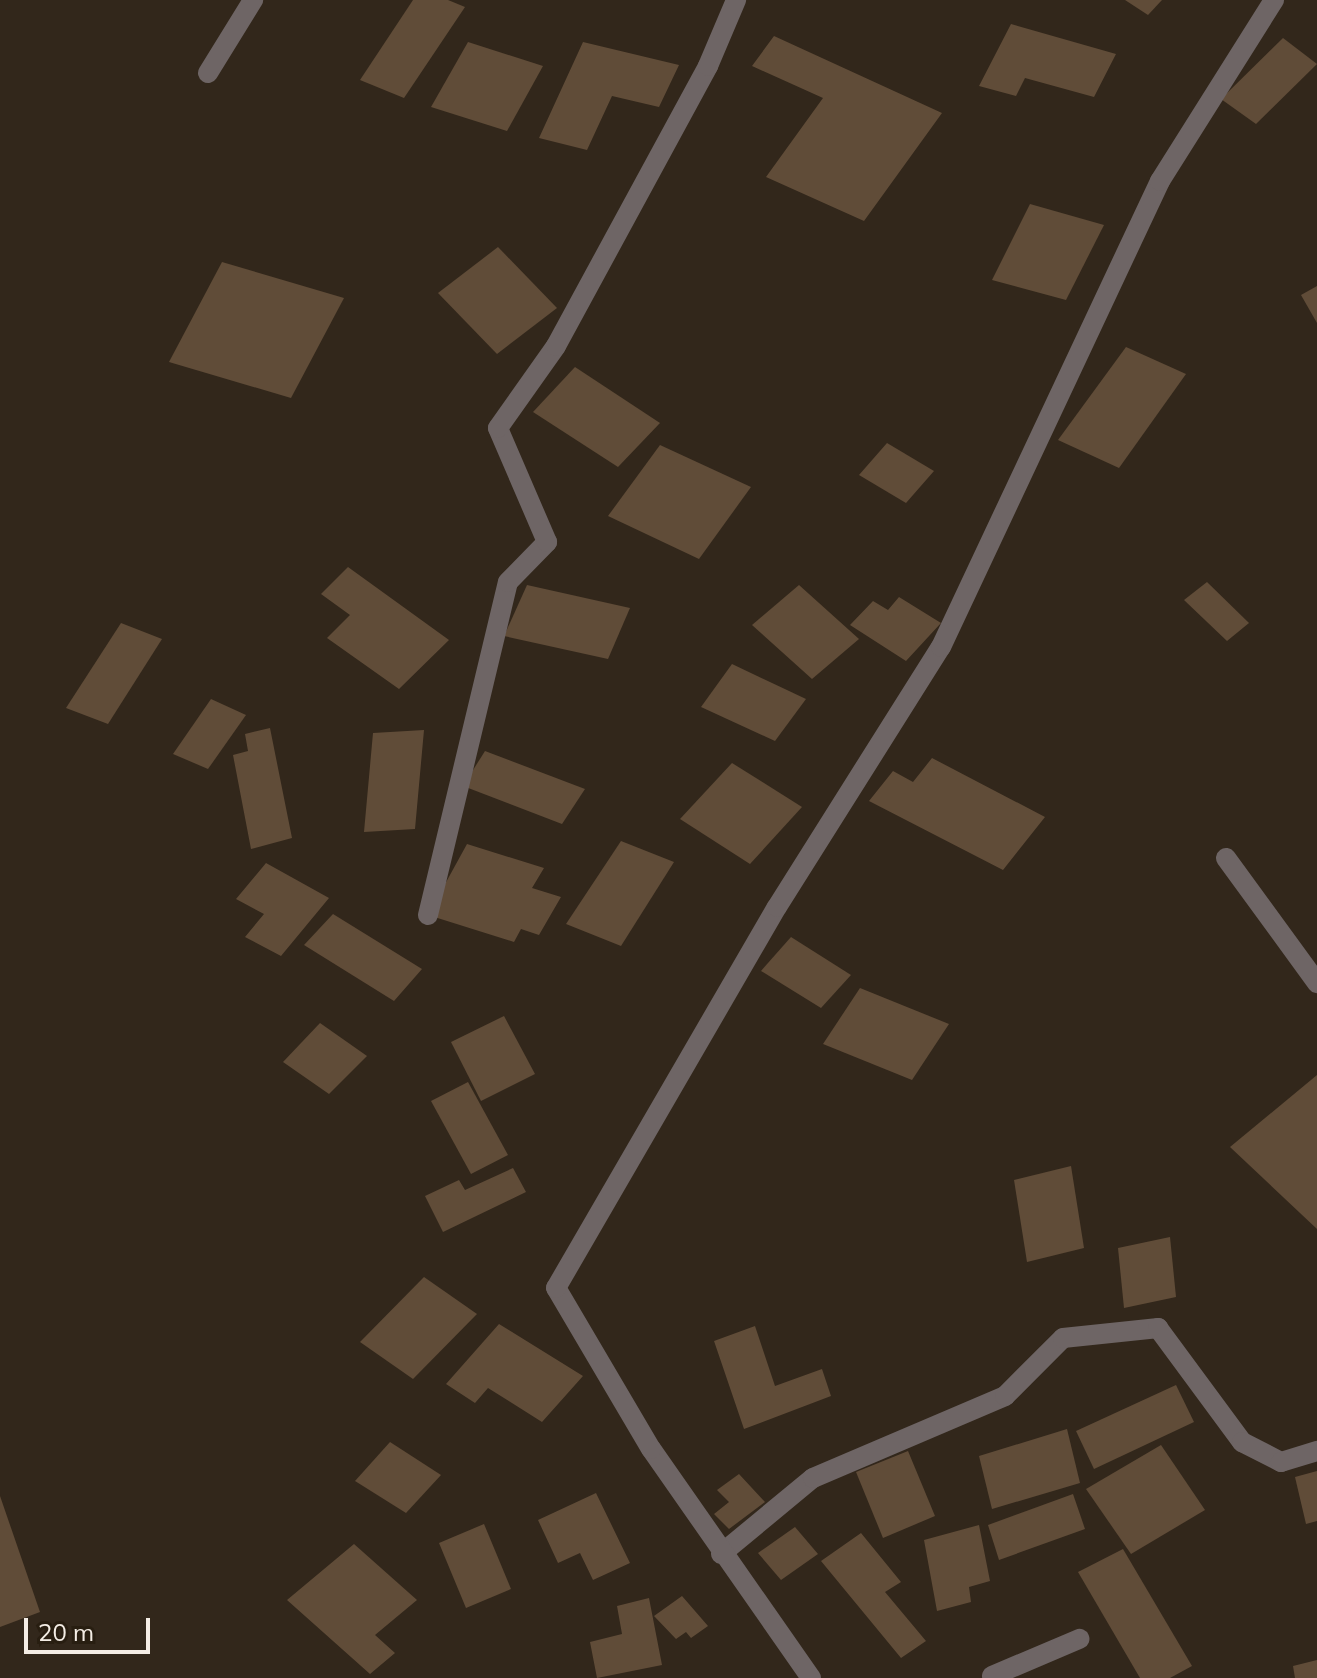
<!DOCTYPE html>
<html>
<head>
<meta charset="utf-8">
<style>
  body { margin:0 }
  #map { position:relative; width:1317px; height:1678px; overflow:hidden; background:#32271b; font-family:Mulish,sans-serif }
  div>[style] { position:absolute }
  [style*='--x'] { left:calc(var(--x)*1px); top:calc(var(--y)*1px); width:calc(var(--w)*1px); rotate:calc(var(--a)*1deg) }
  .building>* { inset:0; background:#604c38 }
  .minor>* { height:20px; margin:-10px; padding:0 10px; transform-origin:10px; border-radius:10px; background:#6e6565 }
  span { translate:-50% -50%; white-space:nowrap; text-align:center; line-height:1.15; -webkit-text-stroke:6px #281e11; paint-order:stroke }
  .scale { position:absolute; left:24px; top:1618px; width:126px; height:36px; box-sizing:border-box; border:4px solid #f4ede5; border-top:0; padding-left:10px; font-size:24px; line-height:28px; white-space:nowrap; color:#f4ede5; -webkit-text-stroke:6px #281e11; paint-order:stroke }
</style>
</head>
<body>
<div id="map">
  <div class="building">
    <i style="clip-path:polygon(413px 0,448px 0,465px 7px,404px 98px,360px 80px)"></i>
    <i style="clip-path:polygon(1125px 0,1162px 0,1148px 15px)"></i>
    <i style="clip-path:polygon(1011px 24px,1116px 54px,1094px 97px,1025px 78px,1016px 96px,979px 86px)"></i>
    <i style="clip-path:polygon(774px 36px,942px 113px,864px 221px,766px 177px,823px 98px,752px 66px)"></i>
    <i style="clip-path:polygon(1283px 38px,1317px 64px,1256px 124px,1221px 99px)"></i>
    <i style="clip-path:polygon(468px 42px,543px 66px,507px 131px,431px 107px)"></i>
    <i style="clip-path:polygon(583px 42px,679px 65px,659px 107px,612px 96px,587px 150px,539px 138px)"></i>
    <i style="clip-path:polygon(1030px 204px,1104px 225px,1066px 300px,992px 280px)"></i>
    <i style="clip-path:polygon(498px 247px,557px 308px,497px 354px,438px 293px)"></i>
    <i style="clip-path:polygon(222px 262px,344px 298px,291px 398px,169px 362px)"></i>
    <i style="clip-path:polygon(1317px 286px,1317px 323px,1301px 295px)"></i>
    <i style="clip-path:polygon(1126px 347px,1186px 374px,1119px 468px,1058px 440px)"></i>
    <i style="clip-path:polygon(575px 367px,660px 423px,618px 467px,533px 412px)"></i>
    <i style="clip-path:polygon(887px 443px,934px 471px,906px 503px,859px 475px)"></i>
    <i style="clip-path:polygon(660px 445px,751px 487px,699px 559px,608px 516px)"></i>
    <i style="clip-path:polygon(348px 567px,449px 640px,399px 689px,327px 638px,350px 615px,321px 594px)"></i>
    <i style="clip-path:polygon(1207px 582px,1249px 623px,1227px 641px,1184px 600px)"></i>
    <i style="clip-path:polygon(527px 585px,630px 608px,608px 659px,504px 636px)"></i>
    <i style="clip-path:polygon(799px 585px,859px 639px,812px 679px,752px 625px)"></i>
    <i style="clip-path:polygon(899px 597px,941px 623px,906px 661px,850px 625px,873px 601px,888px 610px)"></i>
    <i style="clip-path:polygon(121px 623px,162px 639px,108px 724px,66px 708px)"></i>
    <i style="clip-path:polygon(732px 664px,806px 699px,775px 741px,701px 707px)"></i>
    <i style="clip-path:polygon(211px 699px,246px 715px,208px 769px,173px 754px)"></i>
    <i style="clip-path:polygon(270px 728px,292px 838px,251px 849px,233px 755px,248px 751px,245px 734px)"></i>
    <i style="clip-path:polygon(424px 730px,415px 829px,364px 832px,373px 733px)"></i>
    <i style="clip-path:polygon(485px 751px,585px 789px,562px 824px,463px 786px)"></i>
    <i style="clip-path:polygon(932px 758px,1045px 817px,1003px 870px,869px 801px,893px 771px,913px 782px)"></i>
    <i style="clip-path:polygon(732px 763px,802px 807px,750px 864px,680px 819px)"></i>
    <i style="clip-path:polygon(621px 841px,674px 862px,621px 946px,566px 924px)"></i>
    <i style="clip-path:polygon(467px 844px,544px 868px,532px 888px,561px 897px,539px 935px,521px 929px,514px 942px,428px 915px)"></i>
    <i style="clip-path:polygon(266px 863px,329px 898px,281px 956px,245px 937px,264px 914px,236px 899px)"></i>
    <i style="clip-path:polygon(333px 914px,422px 969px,394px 1001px,304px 945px)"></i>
    <i style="clip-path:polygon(791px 937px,851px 975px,821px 1008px,761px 971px)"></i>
    <i style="clip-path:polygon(860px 988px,949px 1024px,912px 1080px,823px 1044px)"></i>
    <i style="clip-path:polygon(504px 1016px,535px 1074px,481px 1101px,451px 1042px)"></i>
    <i style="clip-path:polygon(320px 1023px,367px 1056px,329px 1094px,283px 1062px)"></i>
    <i style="clip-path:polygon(1317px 1075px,1317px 1229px,1230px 1147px)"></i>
    <i style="clip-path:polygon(468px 1082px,508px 1155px,471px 1174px,431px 1101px)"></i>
    <i style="clip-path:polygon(1071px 1166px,1084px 1248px,1027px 1262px,1014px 1180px)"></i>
    <i style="clip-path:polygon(513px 1168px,526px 1192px,443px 1232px,425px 1196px,459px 1180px,465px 1190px)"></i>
    <i style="clip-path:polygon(1170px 1237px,1176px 1297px,1124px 1308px,1118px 1248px)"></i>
    <i style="clip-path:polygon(424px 1277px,477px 1314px,413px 1379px,360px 1342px)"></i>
    <i style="clip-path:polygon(499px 1324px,583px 1376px,542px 1422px,488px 1388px,475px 1403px,446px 1384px)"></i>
    <i style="clip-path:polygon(755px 1326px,775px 1386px,822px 1369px,831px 1396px,744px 1429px,714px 1341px)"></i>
    <i style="clip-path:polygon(1176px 1385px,1194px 1422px,1094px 1469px,1076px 1431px)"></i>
    <i style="clip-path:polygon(1067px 1429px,1080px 1483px,992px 1509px,979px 1456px)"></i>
    <i style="clip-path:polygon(390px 1442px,441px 1475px,406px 1513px,355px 1481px)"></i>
    <i style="clip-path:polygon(1161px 1445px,1205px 1510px,1131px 1554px,1086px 1489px)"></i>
    <i style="clip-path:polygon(908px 1451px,935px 1516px,883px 1538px,856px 1472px)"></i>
    <i style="clip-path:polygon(1317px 1471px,1317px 1521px,1306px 1524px,1295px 1477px)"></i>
    <i style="clip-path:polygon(739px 1474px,765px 1502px,729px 1529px,714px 1514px,729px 1502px,717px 1490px)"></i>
    <i style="clip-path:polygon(596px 1493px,630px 1563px,593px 1580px,580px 1553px,558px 1563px,538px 1520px)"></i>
    <i style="clip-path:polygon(1073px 1494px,1085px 1529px,999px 1560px,988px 1525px)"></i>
    <i style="clip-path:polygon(0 1496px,40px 1612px,0 1627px)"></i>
    <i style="clip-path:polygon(484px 1524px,511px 1589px,466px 1608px,439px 1543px)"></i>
    <i style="clip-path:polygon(979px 1525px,990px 1581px,969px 1587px,971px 1602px,937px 1611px,924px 1540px)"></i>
    <i style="clip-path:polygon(795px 1527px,818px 1554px,781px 1580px,758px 1553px)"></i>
    <i style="clip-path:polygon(861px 1533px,901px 1582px,885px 1592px,926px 1641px,901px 1658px,821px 1561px)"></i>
    <i style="clip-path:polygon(354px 1544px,417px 1600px,375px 1635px,395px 1653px,370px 1674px,287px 1600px)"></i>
    <i style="clip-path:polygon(1123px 1549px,1192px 1666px,1170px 1678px,1140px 1678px,1078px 1572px)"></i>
    <i style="clip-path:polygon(682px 1596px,708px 1626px,691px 1638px,686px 1632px,676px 1639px,654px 1616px)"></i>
    <i style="clip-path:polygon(649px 1598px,662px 1665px,597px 1678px,590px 1642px,622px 1634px,617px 1606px)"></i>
    <i style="clip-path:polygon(1317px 1660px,1317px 1678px,1295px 1678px,1293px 1666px)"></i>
  </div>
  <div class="minor">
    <i style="--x:208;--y:73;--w:86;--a:-58.3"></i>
    <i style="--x:1226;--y:858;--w:155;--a:53.9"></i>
    <i style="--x:428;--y:915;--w:342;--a:-76.5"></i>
    <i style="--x:508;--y:582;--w:56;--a:-45.7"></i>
    <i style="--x:547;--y:542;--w:124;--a:-113.3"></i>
    <i style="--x:498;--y:428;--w:100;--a:-54.7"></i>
    <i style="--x:556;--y:346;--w:319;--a:-61.5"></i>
    <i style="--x:708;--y:66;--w:72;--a:-67"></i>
    <i style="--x:721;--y:1554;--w:119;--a:-39.6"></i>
    <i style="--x:813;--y:1478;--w:209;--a:-23.1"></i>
    <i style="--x:1005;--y:1396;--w:82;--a:-45"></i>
    <i style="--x:1063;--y:1338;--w:96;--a:-6"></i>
    <i style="--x:1158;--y:1328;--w:142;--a:53.6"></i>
    <i style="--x:1242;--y:1442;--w:44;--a:27.1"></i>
    <i style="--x:1281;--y:1462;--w:38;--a:-17"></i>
    <i style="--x:992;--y:1676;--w:95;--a:-23"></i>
    <i style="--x:811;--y:1678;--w:279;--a:-124.9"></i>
    <i style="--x:651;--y:1449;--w:187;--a:-120.5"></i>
    <i style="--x:556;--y:1288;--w:440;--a:-59.9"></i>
    <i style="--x:777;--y:907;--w:307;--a:-57.8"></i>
    <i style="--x:941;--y:647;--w:515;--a:-64.83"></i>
    <i style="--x:1160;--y:181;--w:214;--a:-57.8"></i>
  </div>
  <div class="scale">20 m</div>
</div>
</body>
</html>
